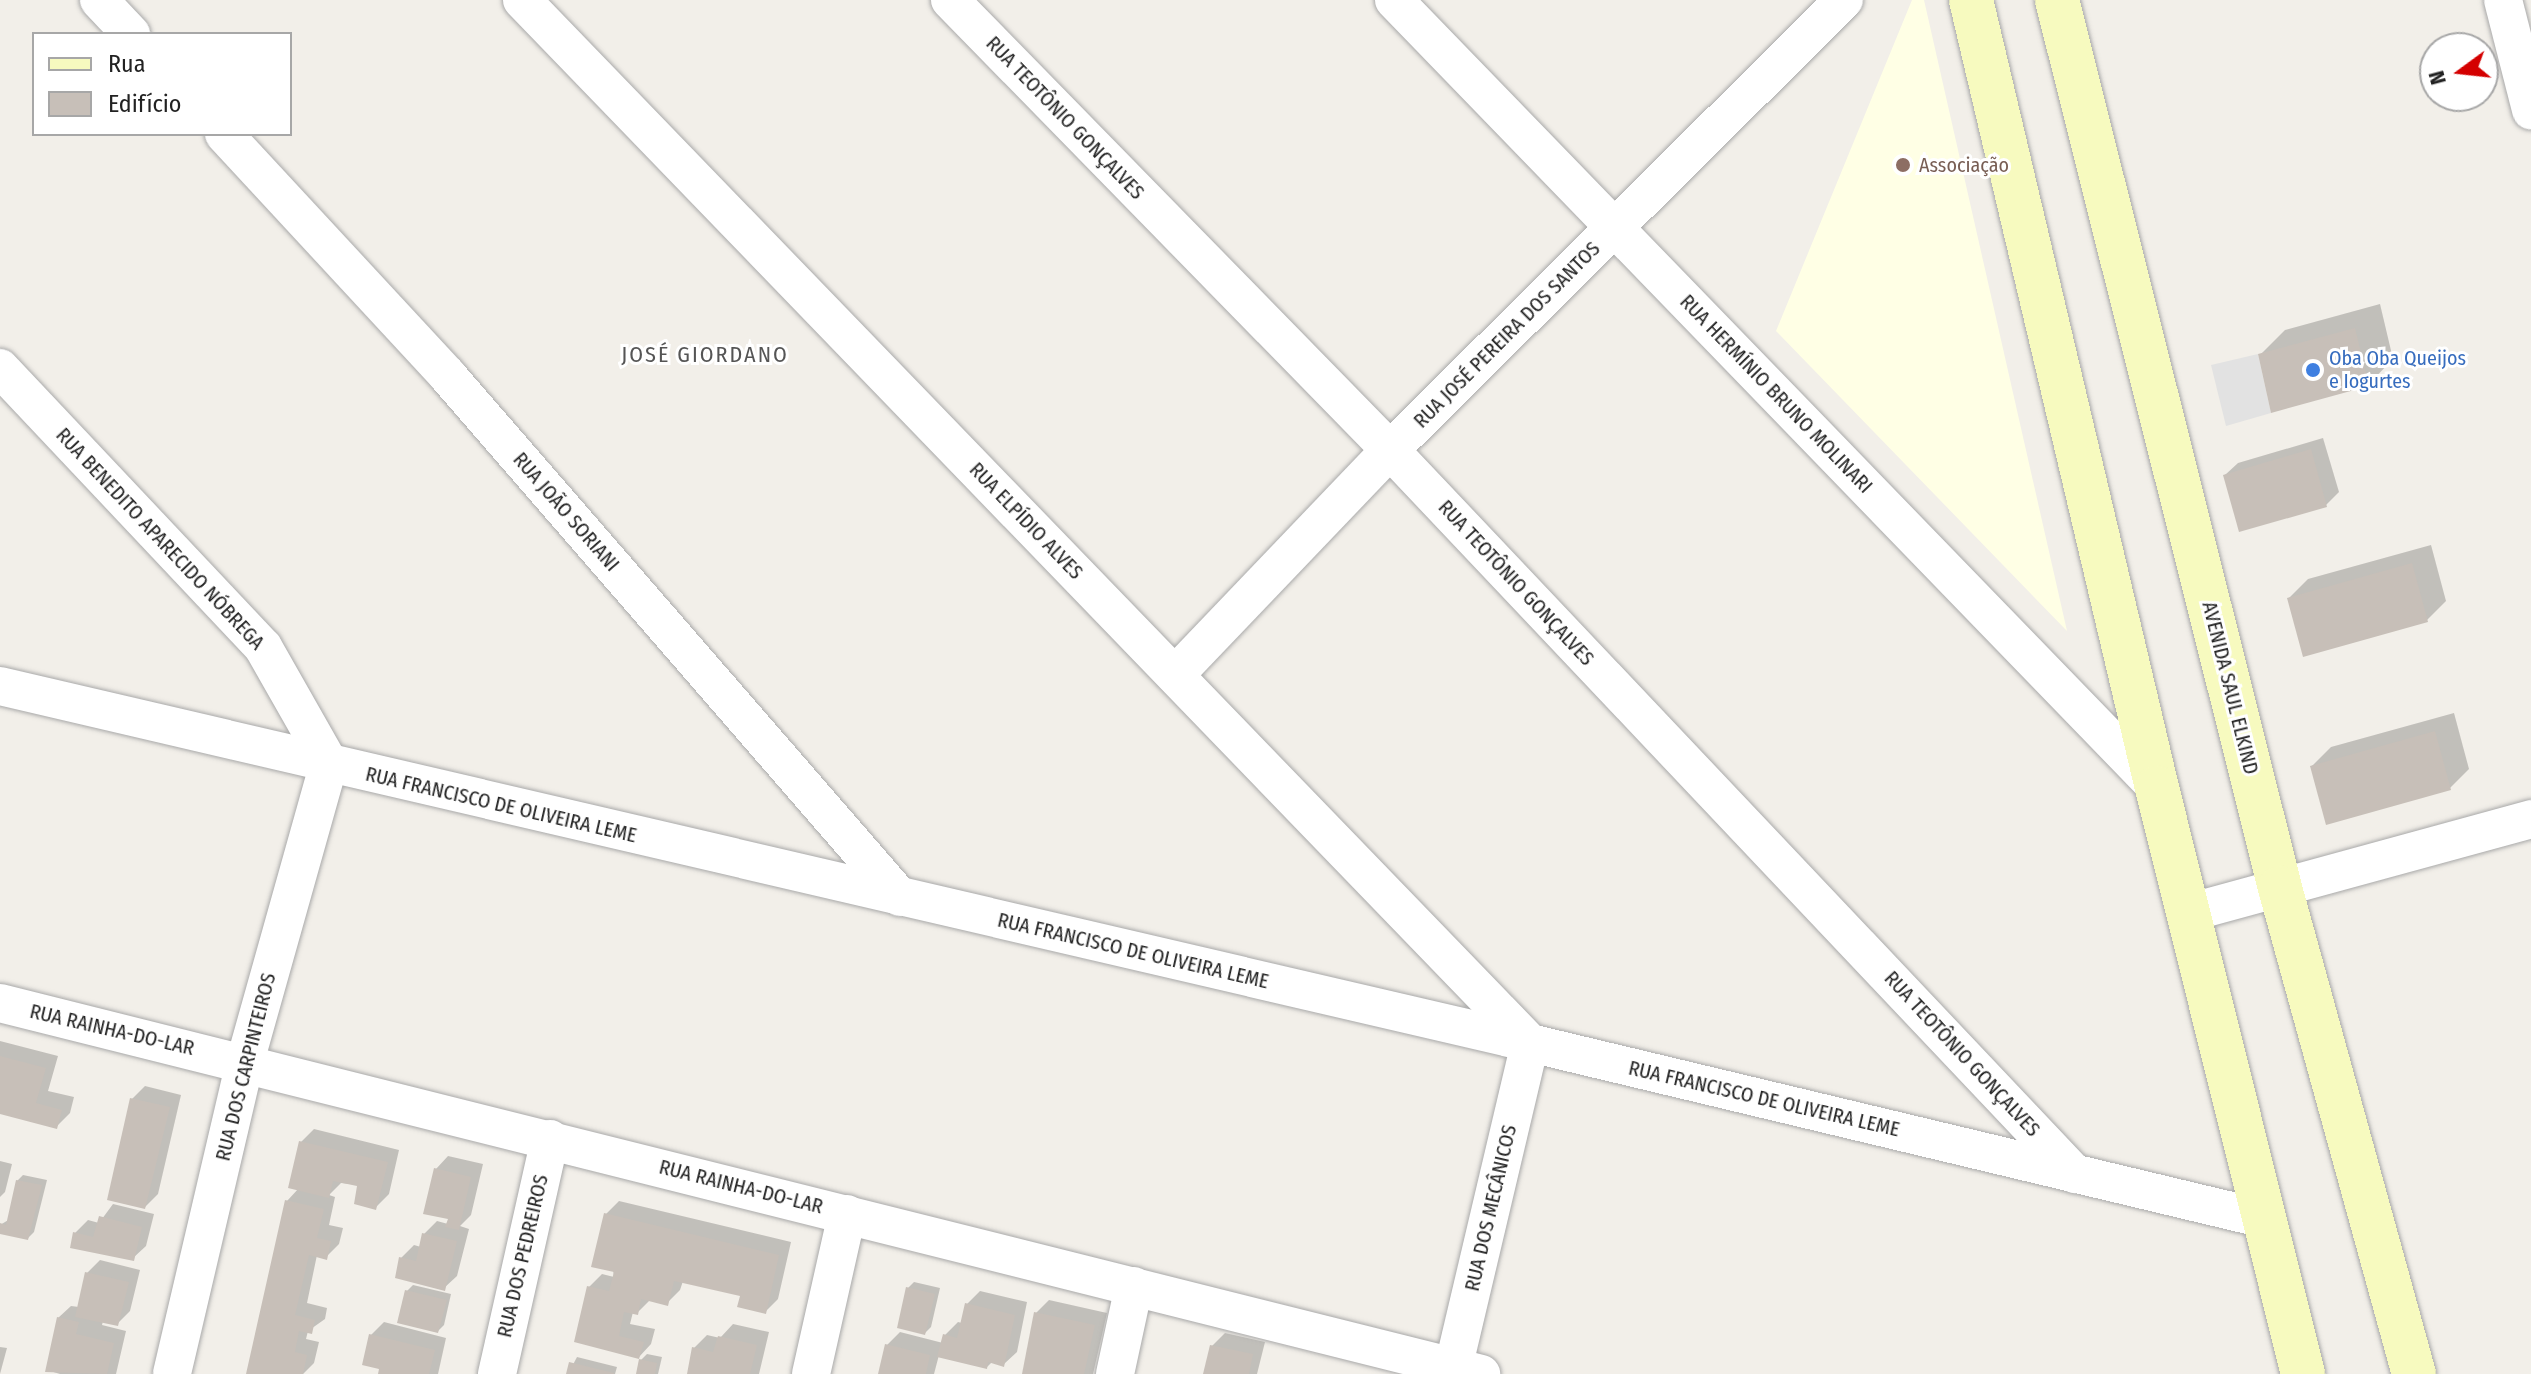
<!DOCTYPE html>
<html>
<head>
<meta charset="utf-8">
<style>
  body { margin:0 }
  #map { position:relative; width:2531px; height:1374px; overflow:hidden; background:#f2efe9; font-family:"Fira Sans Condensed",sans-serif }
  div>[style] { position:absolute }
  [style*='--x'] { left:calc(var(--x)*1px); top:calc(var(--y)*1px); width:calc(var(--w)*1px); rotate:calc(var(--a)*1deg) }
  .education>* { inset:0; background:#ffffe5 }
  .parking>* { inset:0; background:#e2e2e2 }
  .shadow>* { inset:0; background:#0003 }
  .building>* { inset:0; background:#c7bfb8 }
  .roads { filter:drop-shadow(0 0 2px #a9a9a9) drop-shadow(0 0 2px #a9a9a9) }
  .minor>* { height:38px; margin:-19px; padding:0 19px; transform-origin:19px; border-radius:19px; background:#fff }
  .secondary>* { height:44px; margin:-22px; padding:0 22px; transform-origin:22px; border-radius:22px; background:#f7fabf }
  .dots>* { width:22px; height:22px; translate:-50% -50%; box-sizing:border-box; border:4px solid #fff; border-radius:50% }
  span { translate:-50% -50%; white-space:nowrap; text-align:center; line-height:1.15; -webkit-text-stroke:6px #fff; paint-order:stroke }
  .street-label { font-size:20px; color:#222 }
  .education-label { font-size:20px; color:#785e54 }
  .left { translate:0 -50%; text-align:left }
  .shop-label { font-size:20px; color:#366cbe }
  .neighbourhood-label { font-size:22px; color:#555; letter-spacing:2px }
  .legend { position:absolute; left:32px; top:32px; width:260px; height:104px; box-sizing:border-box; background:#fff; border:2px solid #a7a7a7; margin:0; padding:10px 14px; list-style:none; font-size:24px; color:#222 }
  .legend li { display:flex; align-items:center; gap:16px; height:40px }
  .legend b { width:40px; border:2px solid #a7a7a7 }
  .north { position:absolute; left:2419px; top:32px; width:80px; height:80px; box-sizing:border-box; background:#fff; border:2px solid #a7a7a7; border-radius:50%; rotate:255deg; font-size:22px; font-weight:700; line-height:32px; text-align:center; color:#222 }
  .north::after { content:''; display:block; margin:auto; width:28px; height:36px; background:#d40000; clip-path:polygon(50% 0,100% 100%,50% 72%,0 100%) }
</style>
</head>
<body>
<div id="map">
  <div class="education">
    <i style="clip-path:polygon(1912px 0,1924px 0,2067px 631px,1776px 331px)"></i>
  </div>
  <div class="parking">
    <i style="clip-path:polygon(2258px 354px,2271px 413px,2226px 426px,2211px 365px)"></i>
  </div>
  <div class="shadow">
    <i style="clip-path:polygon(2380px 304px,2393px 359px,2368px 385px,2260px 355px,2285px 330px)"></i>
    <i style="clip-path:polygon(2323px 438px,2339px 492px,2326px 505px,2225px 475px,2238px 463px)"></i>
    <i style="clip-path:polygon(2431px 545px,2446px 601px,2427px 620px,2289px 598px,2308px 579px)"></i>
    <i style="clip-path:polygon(2454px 713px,2469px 769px,2450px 788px,2312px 766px,2331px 747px)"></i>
    <i style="clip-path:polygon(0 1041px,58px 1056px,48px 1091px,74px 1097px,70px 1113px,57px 1126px,0 1112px)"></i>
    <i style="clip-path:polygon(145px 1086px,181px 1095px,158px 1194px,145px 1207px,132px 1099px)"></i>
    <i style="clip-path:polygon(314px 1129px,399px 1150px,389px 1194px,376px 1207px,360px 1185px,341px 1183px,329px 1195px,335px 1197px,329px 1225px,343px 1228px,339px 1244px,326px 1257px,317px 1255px,307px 1303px,327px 1308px,325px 1319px,308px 1331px,306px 1339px,319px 1342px,314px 1363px,303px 1374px,247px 1374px,287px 1201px,299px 1188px,301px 1142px)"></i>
    <i style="clip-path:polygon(448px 1156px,483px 1164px,471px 1215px,460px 1226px,469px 1229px,457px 1276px,444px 1288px,401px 1258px,414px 1245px,421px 1247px,424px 1234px,437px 1221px,448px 1224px,450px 1218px,436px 1169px)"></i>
    <i style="clip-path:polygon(0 1161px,12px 1164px,5px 1192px,0 1197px)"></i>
    <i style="clip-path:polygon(23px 1175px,47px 1180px,34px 1232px,28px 1238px,0 1232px,0 1225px,10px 1219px,17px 1181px)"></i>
    <i style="clip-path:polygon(619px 1201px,791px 1242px,778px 1299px,765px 1312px,742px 1295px,683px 1281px,680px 1290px,667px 1303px,651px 1299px,637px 1313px,633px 1312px,630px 1324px,655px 1329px,651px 1344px,639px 1357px,576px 1341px,589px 1287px,602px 1274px,614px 1277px,606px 1214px)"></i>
    <i style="clip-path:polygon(113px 1204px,154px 1214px,146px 1246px,133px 1258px,75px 1233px,88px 1220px,99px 1223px)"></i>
    <i style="clip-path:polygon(100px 1260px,140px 1270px,130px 1311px,117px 1324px,103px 1321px,102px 1325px,126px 1331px,116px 1374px,60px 1374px,47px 1370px,58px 1318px,71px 1306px,79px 1307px,87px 1273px)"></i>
    <i style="clip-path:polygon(914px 1282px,940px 1288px,931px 1327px,925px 1333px,908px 1288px)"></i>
    <i style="clip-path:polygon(413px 1285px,451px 1294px,444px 1325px,438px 1331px,407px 1291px)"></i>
    <i style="clip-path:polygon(980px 1291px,1027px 1302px,1017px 1352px,1004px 1364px,993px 1361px,987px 1367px,939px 1355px,934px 1374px,880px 1374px,887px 1345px,900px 1332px,943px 1343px,945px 1335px,958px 1322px,962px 1323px,967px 1304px)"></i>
    <i style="clip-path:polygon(1049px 1300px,1107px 1313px,1093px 1374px,1024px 1374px,1036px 1313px)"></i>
    <i style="clip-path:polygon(384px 1322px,446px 1338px,438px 1374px,380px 1374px,371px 1335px)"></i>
    <i style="clip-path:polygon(733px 1324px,769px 1332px,759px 1374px,688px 1374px,694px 1348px,707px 1335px,720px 1338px)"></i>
    <i style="clip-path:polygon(1225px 1333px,1265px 1342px,1257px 1374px,1206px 1374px,1212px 1346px)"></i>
    <i style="clip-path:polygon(0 1347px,7px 1348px,0 1374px)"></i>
    <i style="clip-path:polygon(647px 1354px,662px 1357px,658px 1374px,638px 1374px,641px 1360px)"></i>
    <i style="clip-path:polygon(577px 1357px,617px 1367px,615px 1374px,568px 1374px)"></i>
  </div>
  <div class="building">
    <i style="clip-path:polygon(2355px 328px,2369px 386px,2271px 413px,2258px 354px)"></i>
    <i style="clip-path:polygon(2311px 449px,2327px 507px,2239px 532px,2223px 475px)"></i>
    <i style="clip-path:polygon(2412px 563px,2428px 622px,2303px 657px,2287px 598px)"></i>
    <i style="clip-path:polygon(2435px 731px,2451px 790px,2326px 825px,2310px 766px)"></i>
    <i style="clip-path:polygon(0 1056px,46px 1068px,36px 1103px,62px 1110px,57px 1129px,0 1114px)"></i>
    <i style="clip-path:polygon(130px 1098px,170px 1107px,145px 1209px,107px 1200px)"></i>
    <i style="clip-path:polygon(299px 1141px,388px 1162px,376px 1210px,354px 1204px,357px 1186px,333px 1181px,329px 1198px,288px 1188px)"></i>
    <i style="clip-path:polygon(434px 1168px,471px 1177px,459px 1230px,445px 1227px,448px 1219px,423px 1214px)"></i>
    <i style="clip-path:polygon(16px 1180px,42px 1185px,28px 1240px,0 1234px,0 1223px,6px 1225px)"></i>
    <i style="clip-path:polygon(285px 1200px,324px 1209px,317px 1238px,331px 1241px,327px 1260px,309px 1255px,295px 1315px,315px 1320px,312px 1334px,299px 1331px,295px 1352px,307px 1355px,303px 1374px,246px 1374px)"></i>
    <i style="clip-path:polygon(604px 1213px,779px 1255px,766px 1314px,737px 1307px,740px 1296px,674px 1281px,668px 1306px,641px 1299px,638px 1315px,624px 1312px,619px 1336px,644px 1342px,639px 1359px,574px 1342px,587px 1286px,609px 1291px,614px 1272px,591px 1267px)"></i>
    <i style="clip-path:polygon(99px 1216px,142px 1227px,134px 1261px,70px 1248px,73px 1232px,93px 1237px)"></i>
    <i style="clip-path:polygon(422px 1233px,457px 1241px,445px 1291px,395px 1278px,399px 1257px,416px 1261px)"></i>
    <i style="clip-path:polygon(85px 1272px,129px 1282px,118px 1326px,75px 1317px)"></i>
    <i style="clip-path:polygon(906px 1287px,935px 1294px,925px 1335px,897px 1328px)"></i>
    <i style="clip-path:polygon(405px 1290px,447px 1300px,438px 1333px,397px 1323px)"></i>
    <i style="clip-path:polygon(965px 1303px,1015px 1315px,1004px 1367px,988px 1362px,987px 1369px,937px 1357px,943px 1334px,957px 1338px)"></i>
    <i style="clip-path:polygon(1034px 1312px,1095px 1325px,1084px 1374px,1022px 1374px)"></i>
    <i style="clip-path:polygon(57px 1317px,79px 1322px,76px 1334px,114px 1343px,107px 1374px,45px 1372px)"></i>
    <i style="clip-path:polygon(369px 1334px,435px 1350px,429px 1374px,378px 1374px,379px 1369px,362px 1365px)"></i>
    <i style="clip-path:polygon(718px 1336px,757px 1345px,750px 1374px,687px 1374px,692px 1347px,713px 1352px)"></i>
    <i style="clip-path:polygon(885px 1344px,930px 1355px,926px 1374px,878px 1374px)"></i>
    <i style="clip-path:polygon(1210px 1345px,1253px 1354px,1249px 1374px,1203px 1374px)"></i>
    <i style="clip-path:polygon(639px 1359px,657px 1363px,655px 1374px,636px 1374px)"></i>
    <i style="clip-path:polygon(569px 1362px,614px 1373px,614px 1374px,566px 1374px)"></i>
  </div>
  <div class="roads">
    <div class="minor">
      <i style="--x:99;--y:0;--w:47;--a:46.7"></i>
      <i style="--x:522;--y:0;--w:1450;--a:45.98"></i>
      <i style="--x:1530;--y:1043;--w:340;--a:103.3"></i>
      <i style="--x:950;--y:0;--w:629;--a:45.64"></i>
      <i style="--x:1390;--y:450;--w:997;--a:46.59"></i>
      <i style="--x:1394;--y:0;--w:1097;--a:45.92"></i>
      <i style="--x:2503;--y:0;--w:114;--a:75.7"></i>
      <i style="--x:224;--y:134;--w:328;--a:47.2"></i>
      <i style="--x:447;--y:375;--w:691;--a:49.05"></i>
      <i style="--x:0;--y:368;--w:383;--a:46.7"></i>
      <i style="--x:263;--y:647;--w:133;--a:60.4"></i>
      <i style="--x:329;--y:763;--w:311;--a:105.7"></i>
      <i style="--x:245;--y:1062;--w:320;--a:103.2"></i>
      <i style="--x:1175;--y:675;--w:311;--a:-46.3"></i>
      <i style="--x:1390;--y:450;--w:639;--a:-44.75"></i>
      <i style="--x:0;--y:686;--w:1571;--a:13.13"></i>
      <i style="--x:1530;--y:1043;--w:756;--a:13.47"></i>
      <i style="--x:2188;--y:913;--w:356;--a:-15.3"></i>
      <i style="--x:0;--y:1003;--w:1527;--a:14.06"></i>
      <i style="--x:497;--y:1374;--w:241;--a:-77.3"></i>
      <i style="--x:811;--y:1374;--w:164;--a:-77.3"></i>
      <i style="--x:1115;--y:1374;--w:90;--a:-77.8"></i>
    </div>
    <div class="secondary">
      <i style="--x:1971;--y:0;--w:810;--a:76.72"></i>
      <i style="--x:2157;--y:788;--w:604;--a:76.01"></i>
      <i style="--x:2057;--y:0;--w:916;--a:75.9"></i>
      <i style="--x:2280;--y:888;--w:504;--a:74.59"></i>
    </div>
  </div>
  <div class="dots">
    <i style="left:1903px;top:165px;background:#8d6e63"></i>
    <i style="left:2313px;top:370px;background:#3f7fe0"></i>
  </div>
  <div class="street-label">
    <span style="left:1065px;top:118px;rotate:46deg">RUA TEOTÔNIO GONÇALVES</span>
    <span style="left:1507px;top:335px;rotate:-45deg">RUA JOSÉ PEREIRA DOS SANTOS</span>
    <span style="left:1776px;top:394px;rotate:46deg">RUA HERMÍNIO BRUNO MOLINARI</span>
    <span style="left:566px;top:512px;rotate:49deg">RUA JOÃO SORIANI</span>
    <span style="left:1026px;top:521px;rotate:46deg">RUA ELPÍDIO ALVES</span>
    <span style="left:160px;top:539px;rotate:47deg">RUA BENEDITO APARECIDO NÓBREGA</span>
    <span style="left:1516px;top:583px;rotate:47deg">RUA TEOTÔNIO GONÇALVES</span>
    <span style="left:2230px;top:688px;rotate:76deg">AVENIDA SAUL ELKIND</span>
    <span style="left:501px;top:805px;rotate:13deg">RUA FRANCISCO DE OLIVEIRA LEME</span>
    <span style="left:1133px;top:951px;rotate:13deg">RUA FRANCISCO DE OLIVEIRA LEME</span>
    <span style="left:112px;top:1030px;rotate:13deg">RUA RAINHA-DO-LAR</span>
    <span style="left:1962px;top:1054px;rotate:47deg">RUA TEOTÔNIO GONÇALVES</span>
    <span style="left:246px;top:1067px;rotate:-76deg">RUA DOS CARPINTEIROS</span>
    <span style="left:1764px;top:1099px;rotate:13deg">RUA FRANCISCO DE OLIVEIRA LEME</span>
    <span style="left:741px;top:1187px;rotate:14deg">RUA RAINHA-DO-LAR</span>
    <span style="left:1491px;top:1208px;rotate:-77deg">RUA DOS MECÂNICOS</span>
    <span style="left:523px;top:1256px;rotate:-77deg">RUA DOS PEDREIROS</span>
  </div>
  <div class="education-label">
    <span class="left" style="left:1919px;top:165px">Associação</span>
  </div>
  <div class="shop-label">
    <span class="left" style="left:2329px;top:370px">Oba Oba Queijos<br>e Iogurtes</span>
  </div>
  <div class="neighbourhood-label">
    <span style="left:705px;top:355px">JOSÉ GIORDANO</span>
  </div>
  <ul class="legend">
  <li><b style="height:10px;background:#f7fabf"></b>Rua</li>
  <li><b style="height:22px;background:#c7bfb8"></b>Edifício</li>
  </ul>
  <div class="north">N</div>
</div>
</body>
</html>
